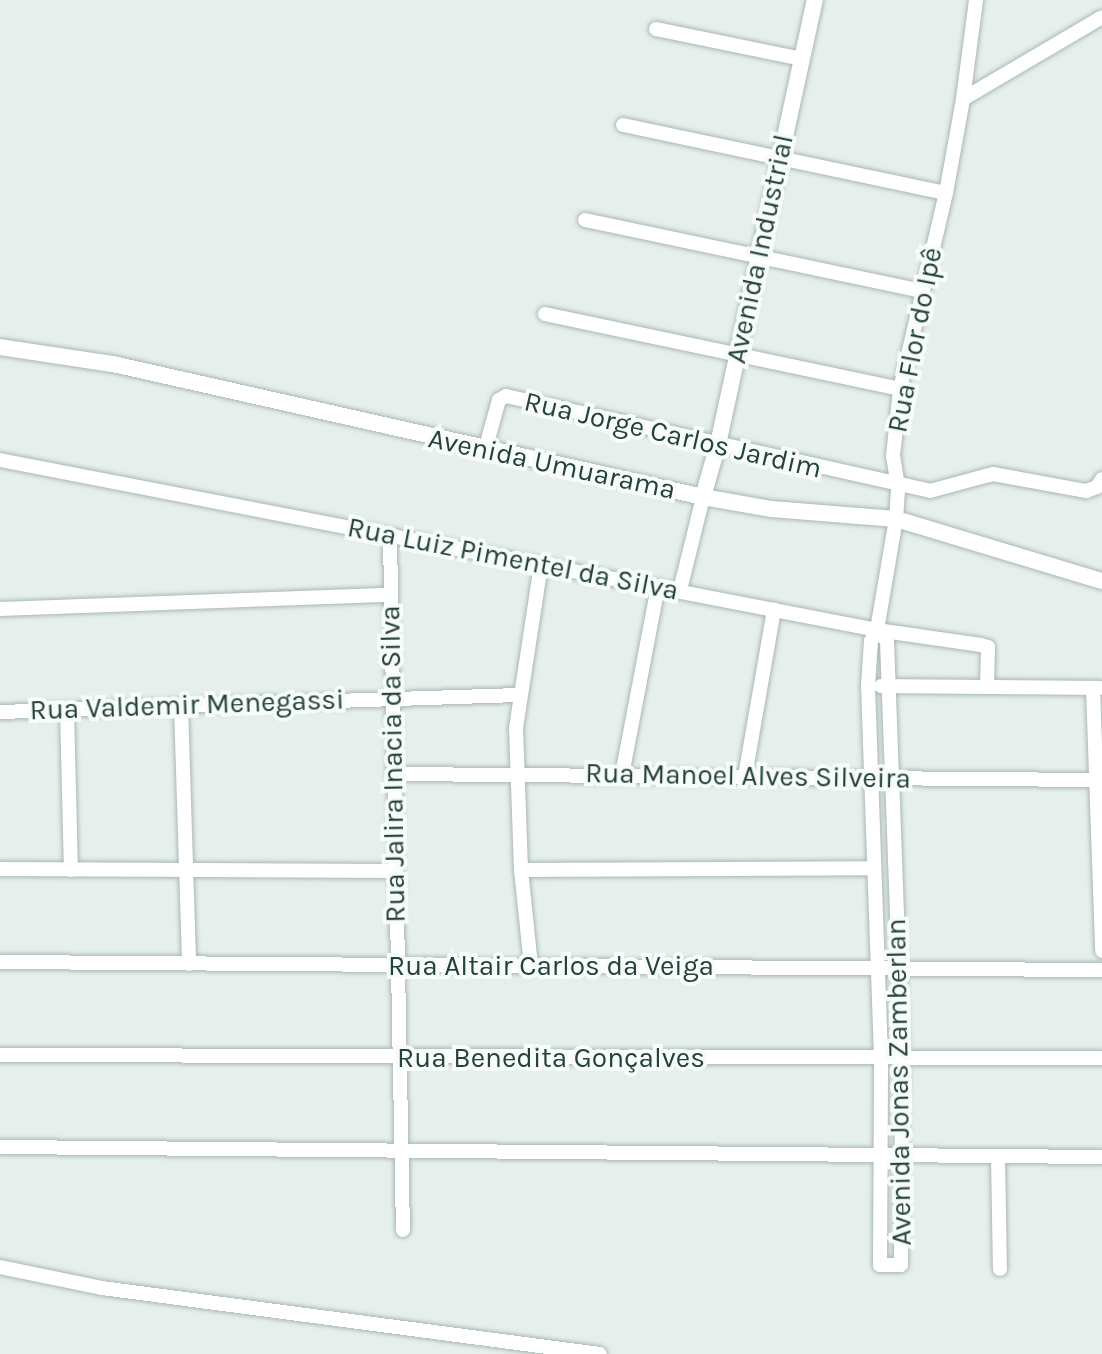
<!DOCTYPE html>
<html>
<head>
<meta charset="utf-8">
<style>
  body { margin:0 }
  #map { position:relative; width:1102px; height:1354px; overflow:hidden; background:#e6efeb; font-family:Karla,sans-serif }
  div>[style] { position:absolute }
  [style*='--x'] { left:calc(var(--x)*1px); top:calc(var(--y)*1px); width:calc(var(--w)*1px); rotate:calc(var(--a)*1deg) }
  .roads { filter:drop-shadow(0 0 2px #a8b8b2) drop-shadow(0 0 2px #a8b8b2) }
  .minor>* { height:14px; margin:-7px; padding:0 7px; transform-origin:7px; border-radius:7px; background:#fff }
  .tertiary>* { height:16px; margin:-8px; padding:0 8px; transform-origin:8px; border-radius:8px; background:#fff }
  span { translate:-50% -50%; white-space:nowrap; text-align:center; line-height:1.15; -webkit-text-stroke:8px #f7fbf9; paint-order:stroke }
  .street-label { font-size:28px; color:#24423a }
</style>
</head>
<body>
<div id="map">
  <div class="roads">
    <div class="minor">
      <i style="--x:656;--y:29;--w:149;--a:11.6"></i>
      <i style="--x:963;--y:99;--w:161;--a:-30.5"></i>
      <i style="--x:623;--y:125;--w:330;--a:11.9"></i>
      <i style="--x:585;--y:220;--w:345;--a:11.9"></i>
      <i style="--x:545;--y:314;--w:363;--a:11.9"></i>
      <i style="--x:485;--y:450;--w:52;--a:-74.4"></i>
      <i style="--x:499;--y:400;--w:8;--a:-30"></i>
      <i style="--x:506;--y:396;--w:435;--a:12.6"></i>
      <i style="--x:930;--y:491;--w:65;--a:-15.1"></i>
      <i style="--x:993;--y:474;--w:95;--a:10.4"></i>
      <i style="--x:1086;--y:491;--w:12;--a:-20"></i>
      <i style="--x:1097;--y:487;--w:9;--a:-58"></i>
      <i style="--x:0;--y:460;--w:893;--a:10.97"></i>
      <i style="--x:877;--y:630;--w:105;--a:8.2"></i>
      <i style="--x:981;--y:645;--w:7;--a:16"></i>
      <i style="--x:988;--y:647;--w:40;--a:91.4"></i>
      <i style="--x:390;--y:537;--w:693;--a:88.93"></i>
      <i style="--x:680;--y:590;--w:96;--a:-76.1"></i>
      <i style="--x:0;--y:609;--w:389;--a:-2.1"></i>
      <i style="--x:877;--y:630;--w:15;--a:48"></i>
      <i style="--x:887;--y:641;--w:416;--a:87.9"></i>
      <i style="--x:902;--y:1057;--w:208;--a:90.3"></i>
      <i style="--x:901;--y:1265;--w:21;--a:180"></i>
      <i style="--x:880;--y:1265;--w:207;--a:-89.7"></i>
      <i style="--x:881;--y:1058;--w:372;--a:-92"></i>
      <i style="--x:868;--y:686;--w:45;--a:-86.2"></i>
      <i style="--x:871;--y:641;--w:13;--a:-61"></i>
      <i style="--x:877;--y:630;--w:113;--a:-80.3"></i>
      <i style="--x:896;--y:519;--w:32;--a:-86"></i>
      <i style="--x:898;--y:487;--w:31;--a:-99"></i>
      <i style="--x:893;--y:456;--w:67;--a:-84"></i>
      <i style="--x:900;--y:389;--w:201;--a:-76.8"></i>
      <i style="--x:946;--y:193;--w:96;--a:-79.7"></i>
      <i style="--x:963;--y:99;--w:100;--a:-82.5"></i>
      <i style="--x:881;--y:686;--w:219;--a:0.5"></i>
      <i style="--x:1093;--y:688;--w:263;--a:88"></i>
      <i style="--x:181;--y:706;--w:258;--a:88.2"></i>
      <i style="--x:67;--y:710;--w:160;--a:88.6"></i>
      <i style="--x:0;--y:712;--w:518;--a:-1.88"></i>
      <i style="--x:394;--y:774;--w:708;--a:0.49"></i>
      <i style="--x:622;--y:775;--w:192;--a:-79.2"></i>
      <i style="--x:745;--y:776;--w:169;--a:-80.1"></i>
      <i style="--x:0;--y:869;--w:395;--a:0.3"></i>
      <i style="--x:521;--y:870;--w:352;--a:-0.3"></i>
      <i style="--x:0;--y:962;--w:1102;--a:0.42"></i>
      <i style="--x:531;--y:966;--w:97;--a:-95.9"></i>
      <i style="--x:521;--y:870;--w:142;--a:-92"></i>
      <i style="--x:516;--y:728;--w:166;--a:-81.3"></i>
      <i style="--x:0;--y:1055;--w:1102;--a:0.16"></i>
      <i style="--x:0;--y:1147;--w:1102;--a:0.52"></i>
      <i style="--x:998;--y:1157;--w:112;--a:89"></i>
      <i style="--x:0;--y:1267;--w:104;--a:11.6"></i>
      <i style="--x:102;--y:1288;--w:502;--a:7.55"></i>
    </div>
    <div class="tertiary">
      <i style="--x:0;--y:347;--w:114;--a:8.6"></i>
      <i style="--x:113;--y:364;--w:605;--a:12.7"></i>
      <i style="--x:703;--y:497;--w:70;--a:9.9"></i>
      <i style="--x:772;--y:509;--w:124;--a:4.6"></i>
      <i style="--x:896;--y:519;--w:215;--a:16.8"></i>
      <i style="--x:703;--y:497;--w:55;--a:-74.2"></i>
      <i style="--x:718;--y:444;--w:454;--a:-77.7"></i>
    </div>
  </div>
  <div class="street-label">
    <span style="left:760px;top:249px;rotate:-78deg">Avenida Industrial</span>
    <span style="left:915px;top:340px;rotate:-79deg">Rua Flor do Ipê</span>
    <span style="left:673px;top:435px;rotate:13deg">Rua Jorge Carlos Jardim</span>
    <span style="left:552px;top:464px;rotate:12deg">Avenida Umuarama</span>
    <span style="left:513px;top:559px;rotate:11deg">Rua Luiz Pimentel da Silva</span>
    <span style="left:187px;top:705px;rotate:-2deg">Rua Valdemir Menegassi</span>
    <span style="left:393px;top:764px;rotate:-91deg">Rua Jalira Inacia da Silva</span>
    <span style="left:748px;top:776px;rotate:1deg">Rua Manoel Alves Silveira</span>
    <span style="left:551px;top:966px">Rua Altair Carlos da Veiga</span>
    <span style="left:551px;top:1058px">Rua Benedita Gonçalves</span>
    <span style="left:899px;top:1082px;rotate:-91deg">Avenida Jonas Zamberlan</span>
  </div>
</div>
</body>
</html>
